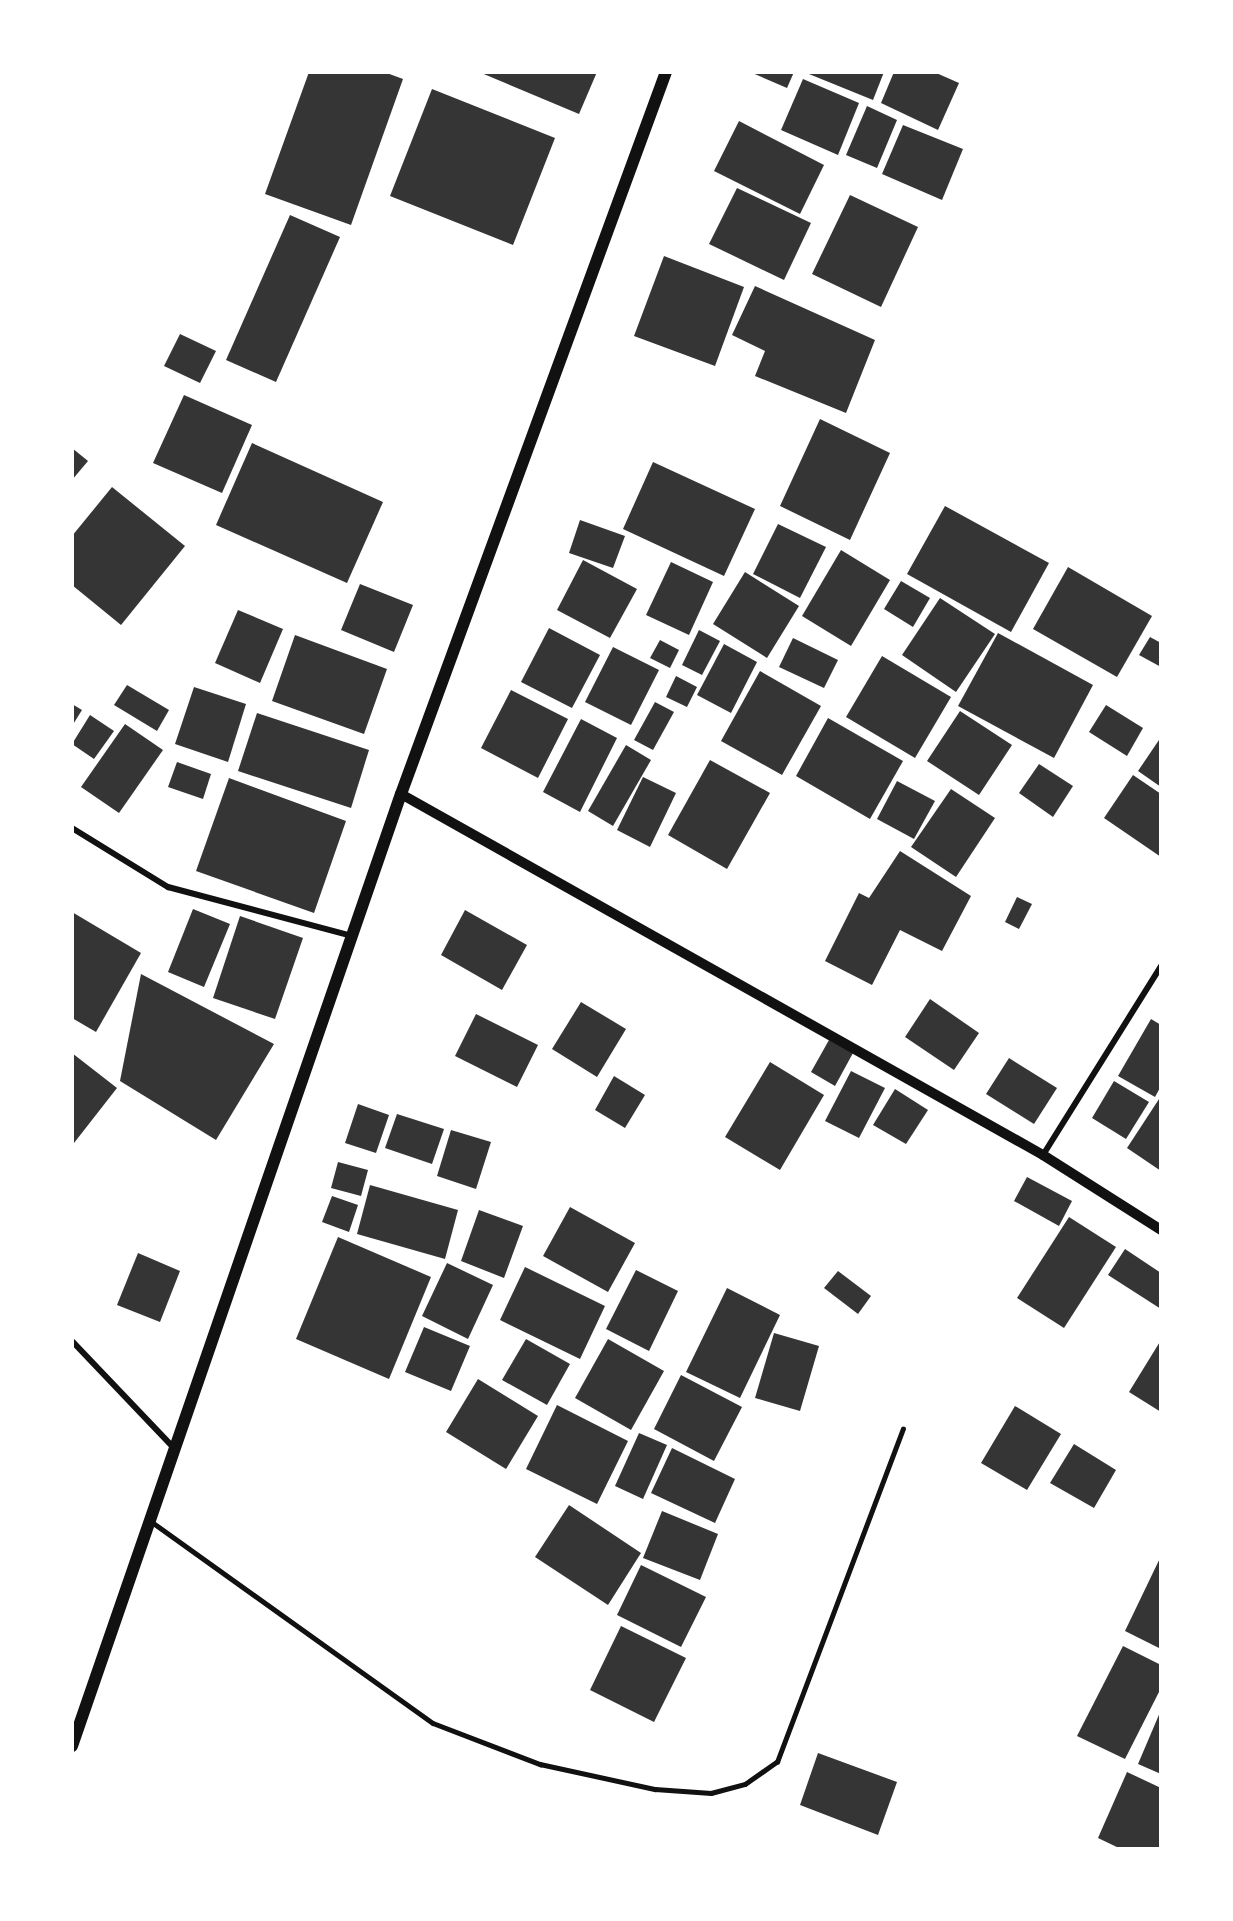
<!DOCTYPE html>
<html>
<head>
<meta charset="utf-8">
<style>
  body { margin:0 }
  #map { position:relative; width:1233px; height:1921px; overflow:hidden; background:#fff; font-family:"Playfair Display",serif }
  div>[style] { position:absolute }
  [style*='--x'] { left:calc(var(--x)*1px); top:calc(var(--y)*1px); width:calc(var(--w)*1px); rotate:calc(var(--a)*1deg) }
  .building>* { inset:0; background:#353535 }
  .service>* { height:4.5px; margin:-2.25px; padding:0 2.25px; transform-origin:2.25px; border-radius:2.25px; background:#111 }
  .minor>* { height:6px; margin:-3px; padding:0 3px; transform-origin:3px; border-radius:3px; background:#111 }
  .tertiary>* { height:10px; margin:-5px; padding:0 5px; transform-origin:5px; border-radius:5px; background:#111 }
  .secondary>* { height:12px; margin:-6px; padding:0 6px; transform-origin:6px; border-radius:6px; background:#111 }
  span { translate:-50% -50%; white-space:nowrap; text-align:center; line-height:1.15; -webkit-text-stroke:6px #fff; paint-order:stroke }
  .frame { position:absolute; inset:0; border:74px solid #fff; pointer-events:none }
</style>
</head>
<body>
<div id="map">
  <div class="building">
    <i style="clip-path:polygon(309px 72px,384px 72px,403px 79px,351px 225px,265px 194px)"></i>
    <i style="clip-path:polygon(479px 72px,597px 72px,579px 114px)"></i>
    <i style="clip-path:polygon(750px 72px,794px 72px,787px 88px)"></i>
    <i style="clip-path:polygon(804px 72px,884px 72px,873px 100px)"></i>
    <i style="clip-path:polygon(894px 72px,934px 72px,959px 83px,938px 130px,881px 103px)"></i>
    <i style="clip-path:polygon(803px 79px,859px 103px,838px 155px,781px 130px)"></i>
    <i style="clip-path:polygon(432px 89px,555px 138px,513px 245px,390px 196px)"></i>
    <i style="clip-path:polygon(867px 106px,897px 120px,877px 168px,846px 155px)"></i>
    <i style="clip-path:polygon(739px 121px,824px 165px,800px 214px,714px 171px)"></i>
    <i style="clip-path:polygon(903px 125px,963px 149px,942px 200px,882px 174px)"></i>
    <i style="clip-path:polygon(737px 188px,811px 223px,784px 280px,709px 244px)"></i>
    <i style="clip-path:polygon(850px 195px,918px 227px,881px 307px,812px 274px)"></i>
    <i style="clip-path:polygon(290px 215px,340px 237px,276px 382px,226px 360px)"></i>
    <i style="clip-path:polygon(664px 256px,744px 287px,715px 366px,634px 336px)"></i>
    <i style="clip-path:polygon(755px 286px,875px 340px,846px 413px,755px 376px,765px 351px,732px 335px)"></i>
    <i style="clip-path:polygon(180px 334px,216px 351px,200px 383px,164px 366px)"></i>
    <i style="clip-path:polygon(184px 395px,252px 425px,222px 493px,153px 463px)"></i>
    <i style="clip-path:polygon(820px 419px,890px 453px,850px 540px,780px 506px)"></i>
    <i style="clip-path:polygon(252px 443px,383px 502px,347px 583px,216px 525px)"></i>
    <i style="clip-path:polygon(72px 448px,88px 461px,72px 480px)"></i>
    <i style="clip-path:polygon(653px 462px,755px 509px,724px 576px,623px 529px)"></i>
    <i style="clip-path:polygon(112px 487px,185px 546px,121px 625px,72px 585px,72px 536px)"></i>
    <i style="clip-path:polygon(945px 506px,1049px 563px,1011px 632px,907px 574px)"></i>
    <i style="clip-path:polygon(580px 520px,625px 536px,613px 568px,569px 553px)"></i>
    <i style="clip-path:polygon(778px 524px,826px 547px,800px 598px,753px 574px)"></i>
    <i style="clip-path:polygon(841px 550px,890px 580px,851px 646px,802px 616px)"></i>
    <i style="clip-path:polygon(583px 560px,637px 589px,610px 638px,557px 610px)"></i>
    <i style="clip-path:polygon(671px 562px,713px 582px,689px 635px,646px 615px)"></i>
    <i style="clip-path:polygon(1068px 567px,1152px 616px,1117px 677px,1033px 629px)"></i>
    <i style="clip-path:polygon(745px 572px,799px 606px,767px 658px,713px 624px)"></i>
    <i style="clip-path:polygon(901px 581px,930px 598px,913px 627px,884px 609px)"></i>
    <i style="clip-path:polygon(360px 584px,413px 605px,394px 652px,341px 630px)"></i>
    <i style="clip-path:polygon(940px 598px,995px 634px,956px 692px,902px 655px)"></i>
    <i style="clip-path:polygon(238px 610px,283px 629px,260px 683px,215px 663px)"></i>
    <i style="clip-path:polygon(549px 628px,600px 655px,572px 708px,521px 682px)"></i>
    <i style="clip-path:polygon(699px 630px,720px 641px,702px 675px,682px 665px)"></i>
    <i style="clip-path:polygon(998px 633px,1093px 685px,1054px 758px,958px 706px)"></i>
    <i style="clip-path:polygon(295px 635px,387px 669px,364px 734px,272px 701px)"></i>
    <i style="clip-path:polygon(1150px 637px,1161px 643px,1161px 667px,1139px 655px)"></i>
    <i style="clip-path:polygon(793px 638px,838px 660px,824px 688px,779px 667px)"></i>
    <i style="clip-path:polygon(660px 640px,679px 650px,670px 668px,650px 658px)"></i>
    <i style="clip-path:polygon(724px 644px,757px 662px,731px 713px,697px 695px)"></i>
    <i style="clip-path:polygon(613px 647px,659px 670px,631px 725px,585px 702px)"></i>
    <i style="clip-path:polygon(882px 656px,951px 697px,915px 758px,846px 717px)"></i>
    <i style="clip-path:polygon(760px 671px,821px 706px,782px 775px,721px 741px)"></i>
    <i style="clip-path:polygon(676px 676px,697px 687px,687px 707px,666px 697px)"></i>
    <i style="clip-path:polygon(127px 685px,169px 710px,157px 731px,114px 705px)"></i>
    <i style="clip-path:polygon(194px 687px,246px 704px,228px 762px,175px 744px)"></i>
    <i style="clip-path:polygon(511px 690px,568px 719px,538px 778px,481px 748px)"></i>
    <i style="clip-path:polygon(655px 702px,674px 712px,653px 750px,634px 740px)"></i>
    <i style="clip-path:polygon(72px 704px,82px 710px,72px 726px)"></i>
    <i style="clip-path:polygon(1106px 705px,1143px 728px,1127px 756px,1089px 732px)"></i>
    <i style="clip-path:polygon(960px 711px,1012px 745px,979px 795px,927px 761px)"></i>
    <i style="clip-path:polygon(257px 713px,369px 750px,351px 808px,238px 771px)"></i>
    <i style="clip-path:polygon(90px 715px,114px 731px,94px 759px,72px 744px)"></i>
    <i style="clip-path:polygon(828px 718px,903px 761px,870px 819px,796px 776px)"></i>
    <i style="clip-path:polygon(581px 719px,617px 738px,580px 812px,543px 792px)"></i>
    <i style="clip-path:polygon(125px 724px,163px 750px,119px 813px,81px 787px)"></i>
    <i style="clip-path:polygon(1161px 737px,1161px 787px,1138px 771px)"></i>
    <i style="clip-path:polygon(626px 745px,651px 760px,613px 826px,588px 811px)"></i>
    <i style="clip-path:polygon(710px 760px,770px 793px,727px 869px,668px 835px)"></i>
    <i style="clip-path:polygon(177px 762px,211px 774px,203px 799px,168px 787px)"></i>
    <i style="clip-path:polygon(1039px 764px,1073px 786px,1053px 817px,1019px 793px)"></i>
    <i style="clip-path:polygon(1133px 775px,1161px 794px,1161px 857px,1104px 818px)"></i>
    <i style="clip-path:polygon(643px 777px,676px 793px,650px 847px,617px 830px)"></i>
    <i style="clip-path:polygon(229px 778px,346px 821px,314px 913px,196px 871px)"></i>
    <i style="clip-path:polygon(897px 781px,935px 801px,914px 839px,877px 819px)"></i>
    <i style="clip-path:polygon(951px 789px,995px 818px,956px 877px,911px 847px)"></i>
    <i style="clip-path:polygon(900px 851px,971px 896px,942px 951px,900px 930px,872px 985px,825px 961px,859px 893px,869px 898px)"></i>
    <i style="clip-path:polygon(1017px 897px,1032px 904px,1019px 929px,1005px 922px)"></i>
    <i style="clip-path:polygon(193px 909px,230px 924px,204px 987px,168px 972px)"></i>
    <i style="clip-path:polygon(465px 910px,527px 945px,502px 990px,441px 955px)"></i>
    <i style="clip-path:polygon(72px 912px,141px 953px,96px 1032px,72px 1018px)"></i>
    <i style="clip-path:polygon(240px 916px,303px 938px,275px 1019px,213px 998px)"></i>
    <i style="clip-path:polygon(141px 974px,274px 1044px,216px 1140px,120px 1081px)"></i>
    <i style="clip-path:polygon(930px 999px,979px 1033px,954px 1070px,905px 1037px)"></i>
    <i style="clip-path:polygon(581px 1002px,626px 1029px,597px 1077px,552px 1049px)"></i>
    <i style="clip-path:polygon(476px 1014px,538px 1045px,517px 1087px,455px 1056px)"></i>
    <i style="clip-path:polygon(1151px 1019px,1161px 1025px,1161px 1086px,1155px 1097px,1118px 1076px)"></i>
    <i style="clip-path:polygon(829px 1040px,853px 1053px,835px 1086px,811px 1072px)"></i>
    <i style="clip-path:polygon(72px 1053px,117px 1088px,74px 1143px,72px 1142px)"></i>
    <i style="clip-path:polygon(1009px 1058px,1057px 1088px,1034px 1124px,986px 1094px)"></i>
    <i style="clip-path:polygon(770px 1062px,824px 1095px,780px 1170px,725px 1137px)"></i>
    <i style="clip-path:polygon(851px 1071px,885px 1088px,859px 1138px,825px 1121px)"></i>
    <i style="clip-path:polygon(614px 1076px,645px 1095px,625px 1128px,595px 1110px)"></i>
    <i style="clip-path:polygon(1114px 1081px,1149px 1102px,1126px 1139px,1092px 1118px)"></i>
    <i style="clip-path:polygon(895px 1089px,928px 1110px,906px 1144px,873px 1125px)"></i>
    <i style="clip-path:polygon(1161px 1096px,1161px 1171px,1127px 1148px)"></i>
    <i style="clip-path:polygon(358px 1104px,389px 1115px,376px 1153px,345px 1143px)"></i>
    <i style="clip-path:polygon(397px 1114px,444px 1129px,432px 1164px,385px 1148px)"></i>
    <i style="clip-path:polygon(451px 1130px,491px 1142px,476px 1189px,437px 1176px)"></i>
    <i style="clip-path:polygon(338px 1162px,368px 1170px,361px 1196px,331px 1188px)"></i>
    <i style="clip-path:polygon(1027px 1177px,1072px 1201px,1059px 1226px,1014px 1201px)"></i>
    <i style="clip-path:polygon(370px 1185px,458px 1210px,445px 1259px,357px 1234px)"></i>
    <i style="clip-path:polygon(332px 1196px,358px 1205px,349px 1232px,322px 1222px)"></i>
    <i style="clip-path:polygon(570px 1207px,635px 1243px,608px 1292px,543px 1256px)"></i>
    <i style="clip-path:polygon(479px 1210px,523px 1226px,504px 1278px,461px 1261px)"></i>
    <i style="clip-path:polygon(1069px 1217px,1116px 1247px,1064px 1328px,1017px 1298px)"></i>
    <i style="clip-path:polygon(338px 1237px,431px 1277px,389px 1379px,296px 1339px)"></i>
    <i style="clip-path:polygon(1125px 1249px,1161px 1273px,1161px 1309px,1108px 1275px)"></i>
    <i style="clip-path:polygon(138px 1253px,180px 1271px,160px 1322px,117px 1305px)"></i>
    <i style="clip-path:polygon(447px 1263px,493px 1285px,468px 1339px,422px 1316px)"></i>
    <i style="clip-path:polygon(525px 1267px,605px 1306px,580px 1359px,500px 1320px)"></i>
    <i style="clip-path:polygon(636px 1270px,678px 1291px,649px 1351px,606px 1329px)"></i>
    <i style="clip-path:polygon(838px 1271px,871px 1296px,858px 1314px,824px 1288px)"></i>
    <i style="clip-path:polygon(727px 1288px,780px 1315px,740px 1398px,686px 1372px)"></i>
    <i style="clip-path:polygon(424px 1327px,470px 1346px,451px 1391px,405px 1372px)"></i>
    <i style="clip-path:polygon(774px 1333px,819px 1346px,800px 1411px,755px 1398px)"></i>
    <i style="clip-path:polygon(526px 1339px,570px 1364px,547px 1405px,502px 1380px)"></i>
    <i style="clip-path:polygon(608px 1339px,664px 1371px,631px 1430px,575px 1398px)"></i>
    <i style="clip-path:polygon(1161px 1340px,1161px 1412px,1129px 1392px)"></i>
    <i style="clip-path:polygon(681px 1375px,742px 1407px,714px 1461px,654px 1429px)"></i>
    <i style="clip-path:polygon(478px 1379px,538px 1416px,506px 1469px,446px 1432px)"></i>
    <i style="clip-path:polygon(557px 1405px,628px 1441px,597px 1504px,526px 1469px)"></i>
    <i style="clip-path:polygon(1015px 1406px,1061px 1434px,1027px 1490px,981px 1463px)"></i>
    <i style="clip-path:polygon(639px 1433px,667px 1445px,643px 1499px,615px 1486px)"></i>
    <i style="clip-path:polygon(1074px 1444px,1116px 1470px,1094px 1508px,1050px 1483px)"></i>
    <i style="clip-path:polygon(672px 1448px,735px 1479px,715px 1523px,651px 1493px)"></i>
    <i style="clip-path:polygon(569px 1505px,641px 1553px,608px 1605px,535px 1557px)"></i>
    <i style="clip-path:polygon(662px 1511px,718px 1534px,700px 1580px,643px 1558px)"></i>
    <i style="clip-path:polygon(1161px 1556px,1161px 1649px,1125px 1631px)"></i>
    <i style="clip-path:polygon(641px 1565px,706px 1597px,681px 1647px,617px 1615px)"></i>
    <i style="clip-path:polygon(621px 1626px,686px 1658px,654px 1722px,590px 1690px)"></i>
    <i style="clip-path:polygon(1123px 1646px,1161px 1665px,1161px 1688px,1125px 1759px,1077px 1736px)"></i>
    <i style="clip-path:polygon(1161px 1710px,1161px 1774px,1138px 1764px)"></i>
    <i style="clip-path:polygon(818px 1753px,897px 1782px,878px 1835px,800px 1805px)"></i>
    <i style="clip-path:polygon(1127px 1772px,1161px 1788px,1161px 1849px,1121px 1849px,1098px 1838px)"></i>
  </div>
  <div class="service">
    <i style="--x:152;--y:1522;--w:345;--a:35.6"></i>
    <i style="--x:433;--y:1723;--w:115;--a:21"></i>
    <i style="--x:540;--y:1764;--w:118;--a:12.3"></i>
    <i style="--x:655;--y:1789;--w:56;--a:4.1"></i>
    <i style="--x:711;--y:1793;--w:35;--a:-15"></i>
    <i style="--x:745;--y:1784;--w:39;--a:-35"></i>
    <i style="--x:777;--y:1762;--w:356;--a:-69.3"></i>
  </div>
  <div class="minor">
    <i style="--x:72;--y:828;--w:113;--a:31.6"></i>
    <i style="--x:168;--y:887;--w:190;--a:14.9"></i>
    <i style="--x:1043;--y:1155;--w:223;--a:-58"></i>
    <i style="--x:72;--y:1341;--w:149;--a:46.4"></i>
  </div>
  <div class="tertiary">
    <i style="--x:401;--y:794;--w:737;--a:29.35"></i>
    <i style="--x:1043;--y:1155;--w:140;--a:32.4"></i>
  </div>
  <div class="secondary">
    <i style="--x:72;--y:1746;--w:1007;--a:-70.94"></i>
    <i style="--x:401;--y:794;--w:769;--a:-69.85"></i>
  </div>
  <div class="frame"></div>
</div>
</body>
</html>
